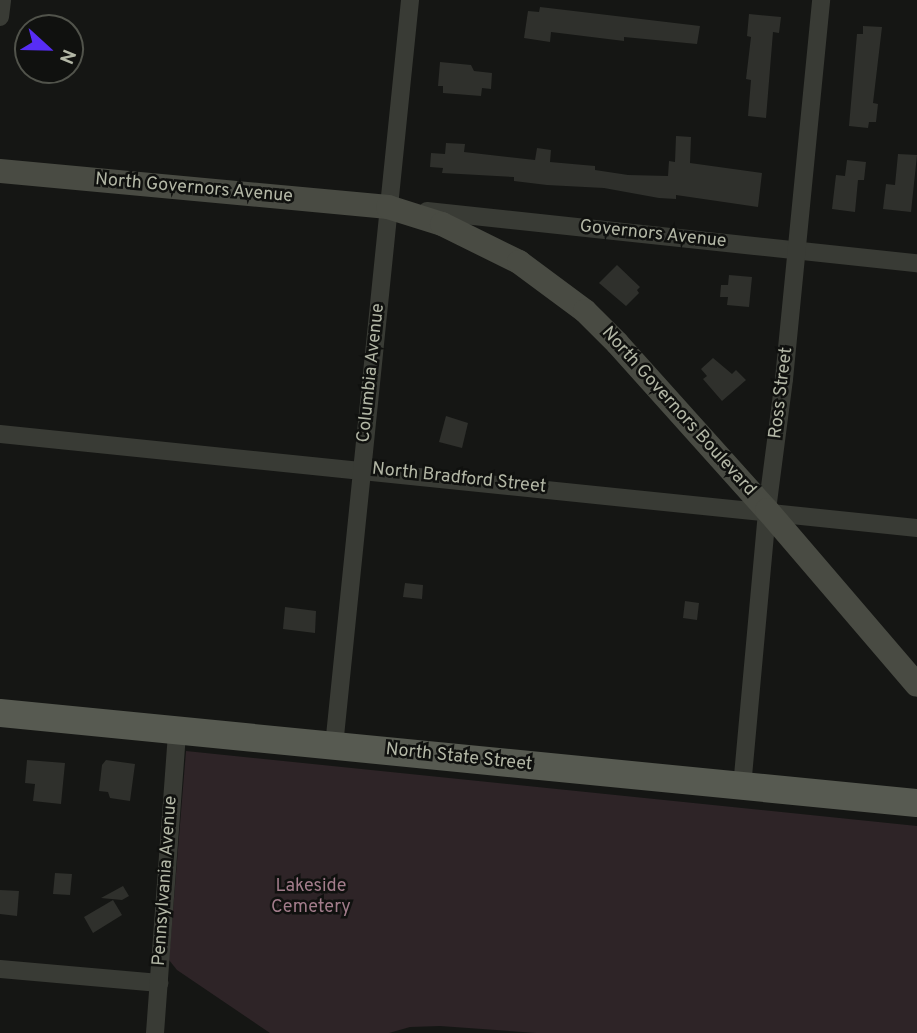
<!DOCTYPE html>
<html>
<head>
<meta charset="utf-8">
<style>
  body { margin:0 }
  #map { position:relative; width:917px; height:1033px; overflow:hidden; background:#151614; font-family:Overpass,sans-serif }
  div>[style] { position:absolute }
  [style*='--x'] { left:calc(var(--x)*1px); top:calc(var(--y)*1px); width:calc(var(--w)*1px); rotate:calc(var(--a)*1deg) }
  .green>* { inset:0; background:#2e2427 }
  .building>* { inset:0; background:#2f302c }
  .minor>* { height:18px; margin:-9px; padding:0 9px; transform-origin:9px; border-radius:9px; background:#393b35 }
  .secondary>* { height:24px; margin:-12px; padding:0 12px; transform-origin:12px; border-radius:12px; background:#494b43 }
  .primary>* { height:28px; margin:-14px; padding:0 14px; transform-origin:14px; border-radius:14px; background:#575a51 }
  span { translate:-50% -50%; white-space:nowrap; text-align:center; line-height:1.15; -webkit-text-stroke:5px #10110f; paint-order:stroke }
  .street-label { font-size:18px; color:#b3b7a6 }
  .park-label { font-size:18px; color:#a27c8b }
  .north { position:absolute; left:14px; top:14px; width:70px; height:70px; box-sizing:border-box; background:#10110f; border:2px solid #51534b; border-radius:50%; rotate:112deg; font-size:19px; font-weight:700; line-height:28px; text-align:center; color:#b3b7a6 }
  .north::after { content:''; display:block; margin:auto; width:24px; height:32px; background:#572df5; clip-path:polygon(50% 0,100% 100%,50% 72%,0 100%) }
</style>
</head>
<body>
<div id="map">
  <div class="green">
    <i style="clip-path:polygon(186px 751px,917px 826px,917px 1033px,536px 1033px,440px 1026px,410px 1027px,389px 1033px,270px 1033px,177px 970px,169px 960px)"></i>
  </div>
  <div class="building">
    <i style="clip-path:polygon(540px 7px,700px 26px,697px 44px,624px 37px,624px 41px,551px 32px,550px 42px,524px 38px,528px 11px,539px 12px)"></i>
    <i style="clip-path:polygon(749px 14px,781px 17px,779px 33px,773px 32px,766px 118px,748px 116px,751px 80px,746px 79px,751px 37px,747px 36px)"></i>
    <i style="clip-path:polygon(863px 26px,882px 27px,873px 103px,878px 104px,876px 122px,869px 122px,868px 128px,849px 126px,857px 34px,863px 34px)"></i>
    <i style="clip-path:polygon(440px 62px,471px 65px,474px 71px,492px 73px,491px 89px,482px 88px,481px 96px,443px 93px,443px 86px,438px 86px)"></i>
    <i style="clip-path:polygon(676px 136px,691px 137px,690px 163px,762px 173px,758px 207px,676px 195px,676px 199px,659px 198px,604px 188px,547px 185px,514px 181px,514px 177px,442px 173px,443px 168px,430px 167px,431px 153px,445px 154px,446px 143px,465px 144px,464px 152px,535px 160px,537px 148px,551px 150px,550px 162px,595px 166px,595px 170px,628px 175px,668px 176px,669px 161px,675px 162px)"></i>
    <i style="clip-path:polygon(898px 154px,917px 155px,911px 212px,883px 209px,886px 184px,895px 185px)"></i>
    <i style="clip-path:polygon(847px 160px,866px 162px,864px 180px,858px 180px,855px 212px,832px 209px,836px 175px,845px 176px)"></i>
    <i style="clip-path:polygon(617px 265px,640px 287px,637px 290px,639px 293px,626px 306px,599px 283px)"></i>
    <i style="clip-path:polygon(729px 275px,752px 277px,749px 307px,727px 305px,728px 297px,720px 297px,721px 285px,728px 285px)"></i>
    <i style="clip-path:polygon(713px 358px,732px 374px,736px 370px,746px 380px,722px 401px,703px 379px,707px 376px,701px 369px)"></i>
    <i style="clip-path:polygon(446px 416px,468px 423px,462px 448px,439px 442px)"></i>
    <i style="clip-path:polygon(405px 583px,423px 585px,422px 599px,403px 597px)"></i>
    <i style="clip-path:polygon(685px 601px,699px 603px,697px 620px,683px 618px)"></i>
    <i style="clip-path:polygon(285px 607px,316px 611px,315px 633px,283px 629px)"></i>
    <i style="clip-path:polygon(27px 760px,65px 763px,61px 804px,33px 801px,35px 784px,25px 783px)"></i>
    <i style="clip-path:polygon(106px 760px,135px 764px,130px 801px,110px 798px,108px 792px,99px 791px,102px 765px)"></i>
    <i style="clip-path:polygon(55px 873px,72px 874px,70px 895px,53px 894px)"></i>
    <i style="clip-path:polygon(123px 886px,129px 896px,122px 900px,101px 898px)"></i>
    <i style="clip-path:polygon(0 890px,19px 891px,17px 916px,0 914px)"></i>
    <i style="clip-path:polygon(113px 900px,122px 915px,93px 933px,84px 917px)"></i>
  </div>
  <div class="minor">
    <i style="--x:0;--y:17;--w:17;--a:-83"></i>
    <i style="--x:427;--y:211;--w:493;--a:6.1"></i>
    <i style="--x:0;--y:434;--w:922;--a:5.85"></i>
    <i style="--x:334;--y:746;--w:750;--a:-84.18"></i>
    <i style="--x:742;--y:787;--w:278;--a:-84.8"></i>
    <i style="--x:767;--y:510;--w:132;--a:-82.6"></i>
    <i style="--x:784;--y:379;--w:381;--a:-84.4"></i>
    <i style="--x:0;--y:969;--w:160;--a:5"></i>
    <i style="--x:155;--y:1033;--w:304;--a:-85.8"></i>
  </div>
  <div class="secondary">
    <i style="--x:0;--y:171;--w:390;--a:5.3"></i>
    <i style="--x:388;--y:207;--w:57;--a:17.5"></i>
    <i style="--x:442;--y:224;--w:86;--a:26.3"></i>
    <i style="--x:519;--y:262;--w:82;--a:36.6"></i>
    <i style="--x:585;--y:311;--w:45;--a:45"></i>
    <i style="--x:617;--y:343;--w:224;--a:48.1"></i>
    <i style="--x:767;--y:510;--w:230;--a:49.4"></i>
  </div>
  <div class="primary">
    <i style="--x:0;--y:713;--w:921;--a:5.61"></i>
  </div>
  <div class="street-label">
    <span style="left:194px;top:189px;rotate:5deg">North Governors Avenue</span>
    <span style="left:653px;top:235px;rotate:6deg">Governors Avenue</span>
    <span style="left:372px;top:373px;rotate:-84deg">Columbia Avenue</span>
    <span style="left:782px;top:393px;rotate:-83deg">Ross Street</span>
    <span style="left:678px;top:412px;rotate:48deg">North Governors Boulevard</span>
    <span style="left:459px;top:479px;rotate:6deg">North Bradford Street</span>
    <span style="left:459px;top:758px;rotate:6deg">North State Street</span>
    <span style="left:166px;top:881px;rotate:-86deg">Pennsylvania Avenue</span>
  </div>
  <div class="park-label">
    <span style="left:311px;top:898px">Lakeside<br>Cemetery</span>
  </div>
  <div class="north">N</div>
</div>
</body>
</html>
